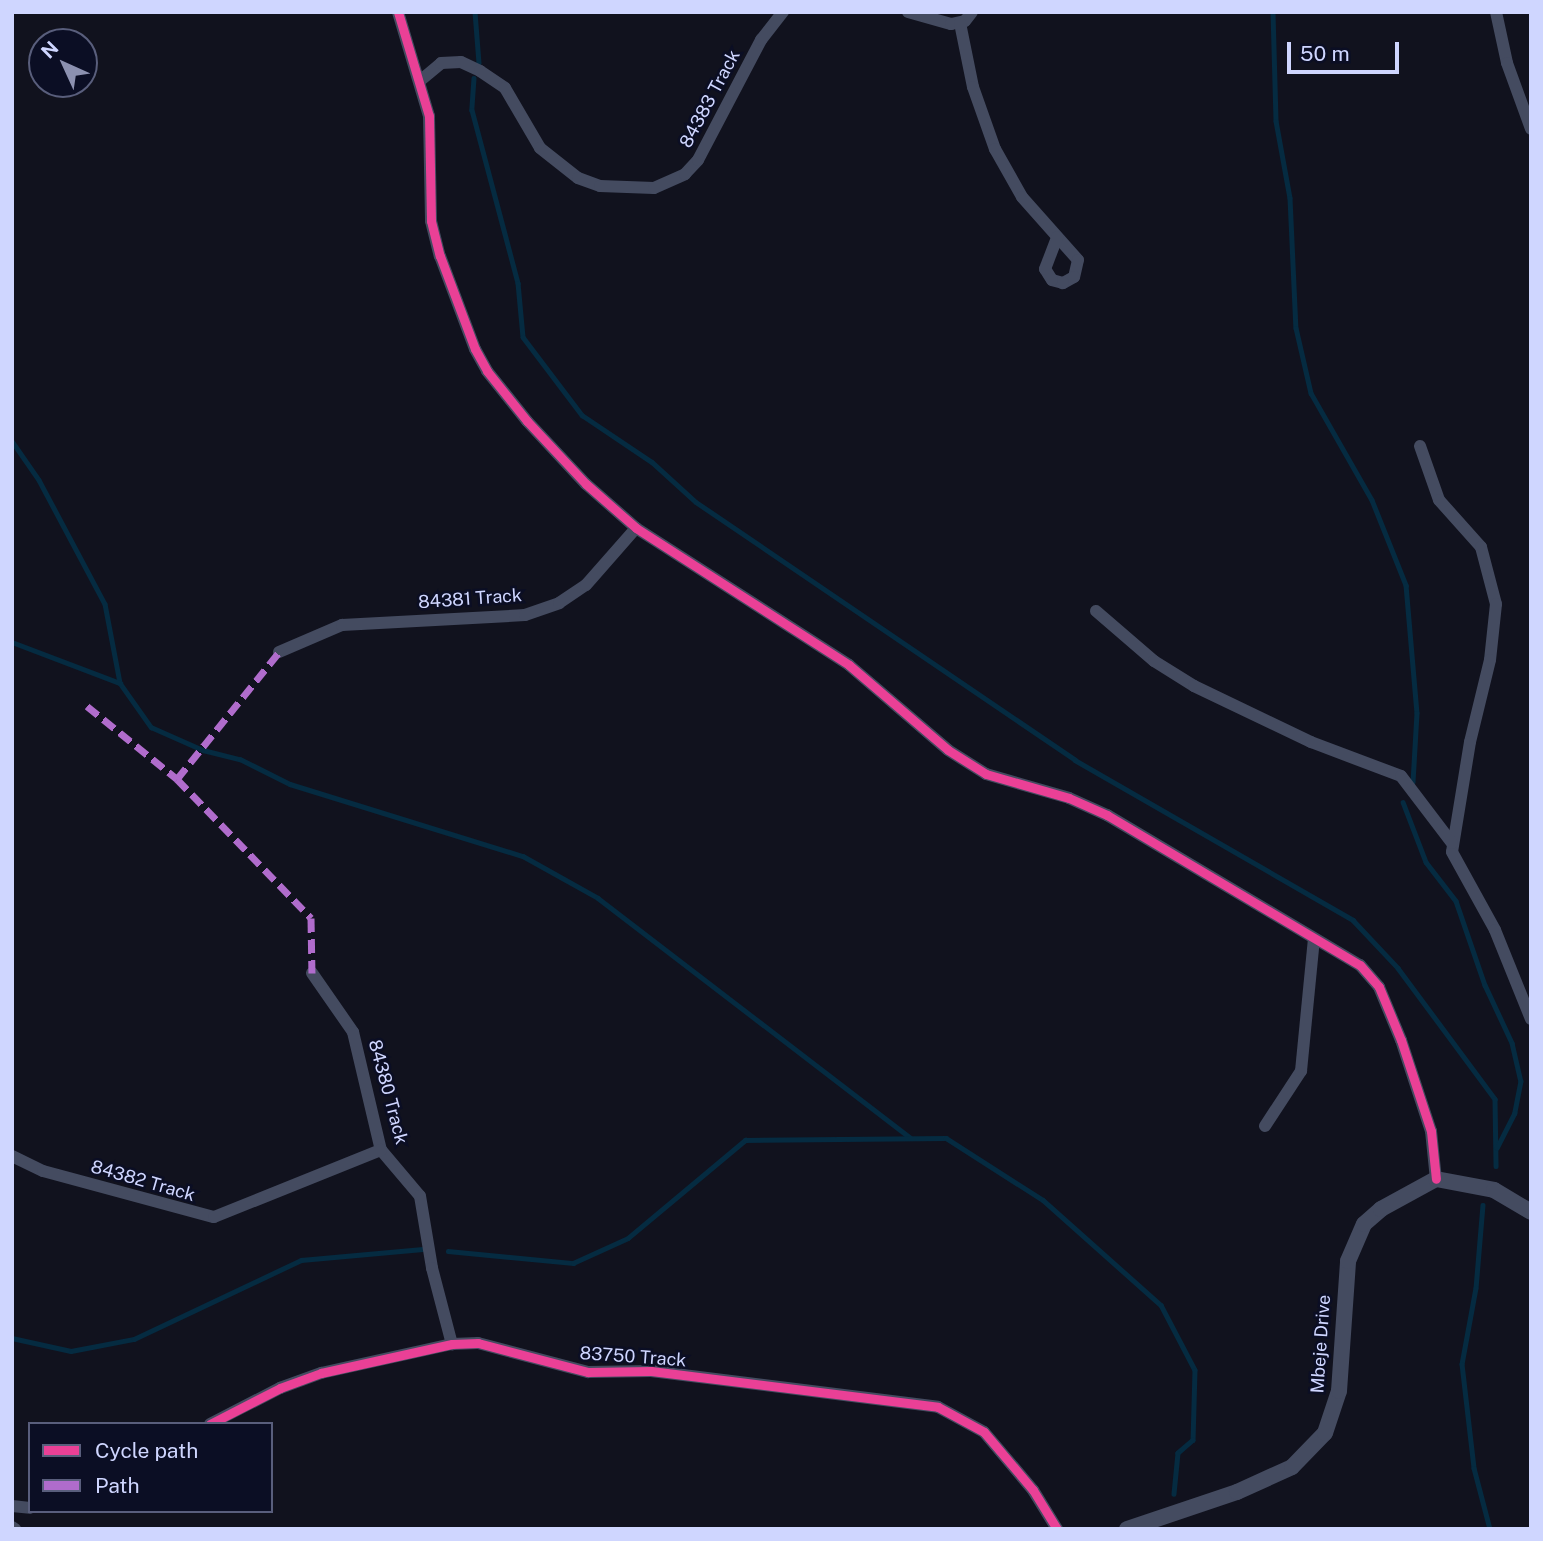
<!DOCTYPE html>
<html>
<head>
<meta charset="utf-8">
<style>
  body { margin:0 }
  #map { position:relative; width:1543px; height:1541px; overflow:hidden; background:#11121e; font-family:"Public Sans",sans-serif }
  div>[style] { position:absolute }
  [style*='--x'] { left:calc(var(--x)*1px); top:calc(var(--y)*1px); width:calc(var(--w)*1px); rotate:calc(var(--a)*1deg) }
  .stream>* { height:4.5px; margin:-2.25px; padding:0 2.25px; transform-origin:2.25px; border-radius:2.25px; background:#052b41 }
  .minor>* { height:12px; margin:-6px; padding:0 6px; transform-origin:6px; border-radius:6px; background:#444b60 }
  .tertiary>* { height:16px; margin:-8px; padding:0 8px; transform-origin:8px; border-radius:8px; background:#444b60 }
  .quiet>* { height:7px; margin-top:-3.5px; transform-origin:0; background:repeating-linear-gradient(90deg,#b06ccc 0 14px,transparent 0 21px) }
  .cycleway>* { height:9px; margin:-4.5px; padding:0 4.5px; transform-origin:4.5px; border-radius:4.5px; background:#ea4096 }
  span { translate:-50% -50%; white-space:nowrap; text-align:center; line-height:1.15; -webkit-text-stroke:5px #0b0e24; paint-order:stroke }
  .street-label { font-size:18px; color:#cfd6ff }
  .frame { position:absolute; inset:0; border:14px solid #cfd6ff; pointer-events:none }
  .legend { position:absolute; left:28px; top:1422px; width:245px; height:91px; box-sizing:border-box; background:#0b0e24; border:2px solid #595e7c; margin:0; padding:9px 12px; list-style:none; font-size:21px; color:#cfd6ff }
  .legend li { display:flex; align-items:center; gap:14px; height:35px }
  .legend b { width:35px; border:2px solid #595e7c }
  .north { position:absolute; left:28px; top:28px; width:70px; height:70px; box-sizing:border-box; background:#0b0e24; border:2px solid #595e7c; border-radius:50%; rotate:315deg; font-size:19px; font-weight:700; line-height:28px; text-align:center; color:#cfd6ff }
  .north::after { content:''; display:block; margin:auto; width:24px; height:32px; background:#8c91b0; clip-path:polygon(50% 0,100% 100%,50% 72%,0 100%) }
  .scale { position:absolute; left:1287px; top:42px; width:112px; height:32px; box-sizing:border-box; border:4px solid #cfd6ff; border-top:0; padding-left:9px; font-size:21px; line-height:24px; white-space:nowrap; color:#cfd6ff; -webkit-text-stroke:5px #0b0e24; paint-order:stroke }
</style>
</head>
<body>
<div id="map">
  <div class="stream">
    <i style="--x:475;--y:12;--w:51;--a:85.5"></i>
    <i style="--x:1273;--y:12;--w:109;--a:88.4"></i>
    <i style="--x:1276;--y:121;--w:78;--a:79.7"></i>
    <i style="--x:1290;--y:198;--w:130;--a:87.4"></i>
    <i style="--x:1296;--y:328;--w:67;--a:77"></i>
    <i style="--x:1311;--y:393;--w:123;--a:60.3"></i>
    <i style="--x:1372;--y:500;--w:92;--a:68.2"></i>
    <i style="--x:1406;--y:585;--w:128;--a:85.1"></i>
    <i style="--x:1417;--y:713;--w:69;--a:93.3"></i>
    <i style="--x:474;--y:78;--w:32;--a:94"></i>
    <i style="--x:472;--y:110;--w:179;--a:75.1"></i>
    <i style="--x:518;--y:283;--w:54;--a:84.7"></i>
    <i style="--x:523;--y:337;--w:98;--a:52.9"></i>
    <i style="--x:582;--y:415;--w:84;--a:33.9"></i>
    <i style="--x:652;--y:462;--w:59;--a:42.3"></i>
    <i style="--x:696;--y:502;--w:458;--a:34.2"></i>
    <i style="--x:1075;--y:760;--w:321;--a:29.9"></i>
    <i style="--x:1353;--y:920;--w:66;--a:46.8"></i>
    <i style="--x:1398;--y:968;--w:163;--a:53.5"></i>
    <i style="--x:1495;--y:1099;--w:67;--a:89.1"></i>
    <i style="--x:12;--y:441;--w:47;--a:55.3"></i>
    <i style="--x:39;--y:480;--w:140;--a:62"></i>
    <i style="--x:105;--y:604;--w:80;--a:79.2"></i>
    <i style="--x:120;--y:683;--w:54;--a:54.8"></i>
    <i style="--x:151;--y:727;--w:57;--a:23.9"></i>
    <i style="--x:203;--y:750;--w:38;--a:14"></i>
    <i style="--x:240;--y:759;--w:56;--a:26.6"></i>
    <i style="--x:290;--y:784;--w:244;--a:17.2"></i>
    <i style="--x:523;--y:856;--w:86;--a:29.2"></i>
    <i style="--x:598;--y:898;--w:393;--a:37.5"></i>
    <i style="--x:12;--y:642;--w:116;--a:20.8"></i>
    <i style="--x:1403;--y:802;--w:64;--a:69"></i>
    <i style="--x:1426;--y:862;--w:49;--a:52.4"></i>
    <i style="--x:1456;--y:901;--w:89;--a:71"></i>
    <i style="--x:1485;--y:985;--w:64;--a:65"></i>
    <i style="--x:1512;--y:1043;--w:39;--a:77"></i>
    <i style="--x:1521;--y:1081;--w:33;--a:101"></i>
    <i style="--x:1515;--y:1113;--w:39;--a:117"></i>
    <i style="--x:1483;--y:1205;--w:83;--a:94.8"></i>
    <i style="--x:1476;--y:1288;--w:77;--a:100.4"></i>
    <i style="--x:1462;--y:1364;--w:105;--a:83.4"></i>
    <i style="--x:1474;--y:1468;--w:63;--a:75.3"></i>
    <i style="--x:448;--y:1251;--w:126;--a:5.5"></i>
    <i style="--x:573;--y:1263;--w:60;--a:-24.4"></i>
    <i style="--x:628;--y:1238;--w:153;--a:-39.9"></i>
    <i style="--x:745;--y:1140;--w:201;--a:-0.6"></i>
    <i style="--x:946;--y:1138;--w:115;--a:32.6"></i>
    <i style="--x:1043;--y:1200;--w:158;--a:41.7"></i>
    <i style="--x:1161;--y:1305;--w:73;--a:62.4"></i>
    <i style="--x:1195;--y:1370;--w:70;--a:91.6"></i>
    <i style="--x:1193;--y:1440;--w:20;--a:139"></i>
    <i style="--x:1178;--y:1453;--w:41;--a:95.6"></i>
    <i style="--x:12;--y:1338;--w:60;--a:12.4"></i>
    <i style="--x:71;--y:1351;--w:64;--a:-10.8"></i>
    <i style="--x:134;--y:1339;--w:185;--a:-25.3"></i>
    <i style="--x:301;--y:1260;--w:122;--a:-5.2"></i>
  </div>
  <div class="minor">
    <i style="--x:398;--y:12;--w:109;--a:73.4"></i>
    <i style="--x:429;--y:116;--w:105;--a:88.9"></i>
    <i style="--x:431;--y:221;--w:36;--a:76"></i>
    <i style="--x:440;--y:256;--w:99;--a:69.4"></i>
    <i style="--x:475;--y:349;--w:25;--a:61"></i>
    <i style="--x:487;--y:371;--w:64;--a:51.3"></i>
    <i style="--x:527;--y:421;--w:86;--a:46.9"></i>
    <i style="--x:586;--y:484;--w:67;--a:41.3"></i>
    <i style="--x:636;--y:528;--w:253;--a:32.7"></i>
    <i style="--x:849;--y:665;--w:130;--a:40.6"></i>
    <i style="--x:948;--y:750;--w:45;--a:32.3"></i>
    <i style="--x:986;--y:774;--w:86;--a:16.1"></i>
    <i style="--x:1069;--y:798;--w:42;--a:24.1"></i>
    <i style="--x:1107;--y:815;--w:294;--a:30.7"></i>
    <i style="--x:1360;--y:965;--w:29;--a:49"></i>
    <i style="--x:1379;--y:987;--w:57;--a:67.5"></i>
    <i style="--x:1401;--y:1040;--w:96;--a:71.8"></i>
    <i style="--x:1431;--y:1131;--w:48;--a:84.1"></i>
    <i style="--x:908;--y:12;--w:45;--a:15.6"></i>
    <i style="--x:951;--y:24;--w:14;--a:-12"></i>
    <i style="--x:965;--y:21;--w:11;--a:-52"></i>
    <i style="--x:1496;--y:12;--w:52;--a:77.8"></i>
    <i style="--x:1507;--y:63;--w:70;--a:70"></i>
    <i style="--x:960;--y:23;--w:65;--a:78.5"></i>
    <i style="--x:973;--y:87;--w:66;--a:70.5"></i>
    <i style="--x:995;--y:149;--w:55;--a:60.6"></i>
    <i style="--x:1022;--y:197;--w:84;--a:48.4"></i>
    <i style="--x:1078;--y:260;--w:17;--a:103"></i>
    <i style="--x:1074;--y:277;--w:13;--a:151"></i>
    <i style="--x:1063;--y:283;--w:11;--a:-165"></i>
    <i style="--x:1052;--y:280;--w:13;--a:-122"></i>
    <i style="--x:1045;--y:269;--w:34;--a:-69"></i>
    <i style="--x:421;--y:80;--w:26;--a:-40"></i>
    <i style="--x:441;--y:63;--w:20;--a:-3"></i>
    <i style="--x:461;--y:62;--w:21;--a:25"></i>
    <i style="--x:480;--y:71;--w:30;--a:34"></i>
    <i style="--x:505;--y:88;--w:69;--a:59.7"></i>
    <i style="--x:540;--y:148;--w:48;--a:38.3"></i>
    <i style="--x:578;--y:178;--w:23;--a:20"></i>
    <i style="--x:600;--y:186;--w:54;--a:2.1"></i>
    <i style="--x:654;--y:188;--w:34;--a:-24"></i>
    <i style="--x:685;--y:174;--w:19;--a:-47"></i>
    <i style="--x:698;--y:160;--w:136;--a:-62.3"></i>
    <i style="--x:761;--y:40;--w:36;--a:-52"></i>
    <i style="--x:1420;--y:446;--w:57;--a:70.6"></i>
    <i style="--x:1439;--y:500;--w:63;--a:48.2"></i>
    <i style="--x:1481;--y:547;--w:59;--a:75.3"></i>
    <i style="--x:1496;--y:604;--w:56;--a:96.1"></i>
    <i style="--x:1490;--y:660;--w:84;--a:103.7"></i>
    <i style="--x:1470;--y:742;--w:111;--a:99.3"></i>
    <i style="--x:1452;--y:852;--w:89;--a:61.1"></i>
    <i style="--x:1495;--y:930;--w:96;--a:68"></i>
    <i style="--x:1096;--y:611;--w:77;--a:40.8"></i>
    <i style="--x:1154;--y:661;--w:47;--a:32"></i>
    <i style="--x:1194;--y:686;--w:130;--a:25.6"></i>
    <i style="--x:1311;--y:742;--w:96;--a:20.7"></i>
    <i style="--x:1401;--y:776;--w:84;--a:52.7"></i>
    <i style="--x:279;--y:652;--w:69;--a:-23.2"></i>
    <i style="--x:342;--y:625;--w:183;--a:-3.1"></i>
    <i style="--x:525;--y:615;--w:36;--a:-19"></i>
    <i style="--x:559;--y:603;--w:32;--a:-34"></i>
    <i style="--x:586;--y:585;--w:76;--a:-48.7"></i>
    <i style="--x:312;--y:973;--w:72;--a:55.2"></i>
    <i style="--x:353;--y:1032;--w:121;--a:76.7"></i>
    <i style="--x:381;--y:1150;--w:60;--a:49.7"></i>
    <i style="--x:420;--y:1196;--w:73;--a:80.5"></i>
    <i style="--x:432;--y:1268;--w:79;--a:75.3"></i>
    <i style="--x:1265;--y:1126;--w:66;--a:-56.8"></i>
    <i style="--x:1301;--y:1071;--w:133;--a:-84.4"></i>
    <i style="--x:12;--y:1156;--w:34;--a:26"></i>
    <i style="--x:43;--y:1171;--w:177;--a:15.1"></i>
    <i style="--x:214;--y:1217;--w:180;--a:-21.9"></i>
    <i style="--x:210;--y:1424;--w:79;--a:-27.2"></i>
    <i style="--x:280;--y:1388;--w:44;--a:-20.1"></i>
    <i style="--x:321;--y:1373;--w:134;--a:-12.5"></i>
    <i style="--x:452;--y:1344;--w:26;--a:-2"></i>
    <i style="--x:478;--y:1343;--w:114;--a:14.8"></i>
    <i style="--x:588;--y:1372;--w:63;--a:-0.9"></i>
    <i style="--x:651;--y:1371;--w:289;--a:7.1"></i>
    <i style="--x:938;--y:1407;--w:52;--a:28.5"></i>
    <i style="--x:984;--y:1432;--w:76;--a:49.8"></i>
    <i style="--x:1033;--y:1490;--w:46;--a:58.4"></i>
    <i style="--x:12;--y:1506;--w:18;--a:6"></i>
    <i style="--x:12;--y:1527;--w:4;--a:34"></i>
  </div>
  <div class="tertiary">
    <i style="--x:1127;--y:1529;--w:116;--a:-18.6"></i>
    <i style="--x:1237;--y:1492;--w:60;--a:-24.4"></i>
    <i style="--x:1292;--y:1467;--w:47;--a:-45.9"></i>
    <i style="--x:1325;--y:1433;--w:44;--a:-71.6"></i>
    <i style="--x:1339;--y:1391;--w:130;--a:-86"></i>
    <i style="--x:1348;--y:1261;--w:40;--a:-66.6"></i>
    <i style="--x:1364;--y:1224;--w:23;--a:-41"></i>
    <i style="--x:1381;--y:1209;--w:63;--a:-28.6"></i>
    <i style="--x:1436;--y:1179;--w:59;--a:10.7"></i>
    <i style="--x:1494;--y:1190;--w:43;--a:30.7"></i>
  </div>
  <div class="quiet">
    <i style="--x:87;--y:706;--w:116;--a:39"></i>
    <i style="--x:177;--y:779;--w:193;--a:46"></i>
    <i style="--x:311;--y:918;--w:55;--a:89"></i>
    <i style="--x:177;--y:779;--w:163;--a:-51.2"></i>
  </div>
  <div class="cycleway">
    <i style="--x:398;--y:12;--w:109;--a:73.4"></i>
    <i style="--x:429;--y:116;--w:105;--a:88.9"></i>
    <i style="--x:431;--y:221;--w:36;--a:76"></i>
    <i style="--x:440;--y:256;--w:99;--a:69.4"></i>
    <i style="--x:475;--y:349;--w:25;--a:61"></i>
    <i style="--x:487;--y:371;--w:64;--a:51.3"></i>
    <i style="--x:527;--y:421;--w:86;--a:46.9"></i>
    <i style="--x:586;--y:484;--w:67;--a:41.3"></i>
    <i style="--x:636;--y:528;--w:253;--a:32.7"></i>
    <i style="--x:849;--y:665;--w:130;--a:40.6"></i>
    <i style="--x:948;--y:750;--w:45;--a:32.3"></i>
    <i style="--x:986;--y:774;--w:86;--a:16.1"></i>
    <i style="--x:1069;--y:798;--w:42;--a:24.1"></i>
    <i style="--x:1107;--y:815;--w:294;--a:30.7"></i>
    <i style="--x:1360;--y:965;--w:29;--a:49"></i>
    <i style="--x:1379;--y:987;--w:57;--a:67.5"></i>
    <i style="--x:1401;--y:1040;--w:96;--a:71.8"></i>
    <i style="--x:1431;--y:1131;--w:48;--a:84.1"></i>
    <i style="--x:210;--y:1424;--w:79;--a:-27.2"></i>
    <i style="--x:280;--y:1388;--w:44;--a:-20.1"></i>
    <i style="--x:321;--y:1373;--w:134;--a:-12.5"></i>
    <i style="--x:452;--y:1344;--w:26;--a:-2"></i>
    <i style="--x:478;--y:1343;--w:114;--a:14.8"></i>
    <i style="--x:588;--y:1372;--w:63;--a:-0.9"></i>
    <i style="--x:651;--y:1371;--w:289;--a:7.1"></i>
    <i style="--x:938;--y:1407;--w:52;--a:28.5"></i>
    <i style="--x:984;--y:1432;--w:76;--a:49.8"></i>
    <i style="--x:1033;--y:1490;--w:46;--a:58.4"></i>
  </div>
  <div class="street-label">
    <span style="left:710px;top:99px;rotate:-62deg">84383 Track</span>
    <span style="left:470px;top:599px;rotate:-4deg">84381 Track</span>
    <span style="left:388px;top:1092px;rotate:75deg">84380 Track</span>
    <span style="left:143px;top:1181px;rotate:16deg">84382 Track</span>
    <span style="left:1321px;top:1344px;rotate:-86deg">Mbeje Drive</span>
    <span style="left:633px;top:1357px;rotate:4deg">83750 Track</span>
  </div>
  <div class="frame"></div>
  <ul class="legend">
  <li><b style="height:9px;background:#ea4096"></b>Cycle path</li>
  <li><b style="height:9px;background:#b06ccc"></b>Path</li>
  </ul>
  <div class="north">N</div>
  <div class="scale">50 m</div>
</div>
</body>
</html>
